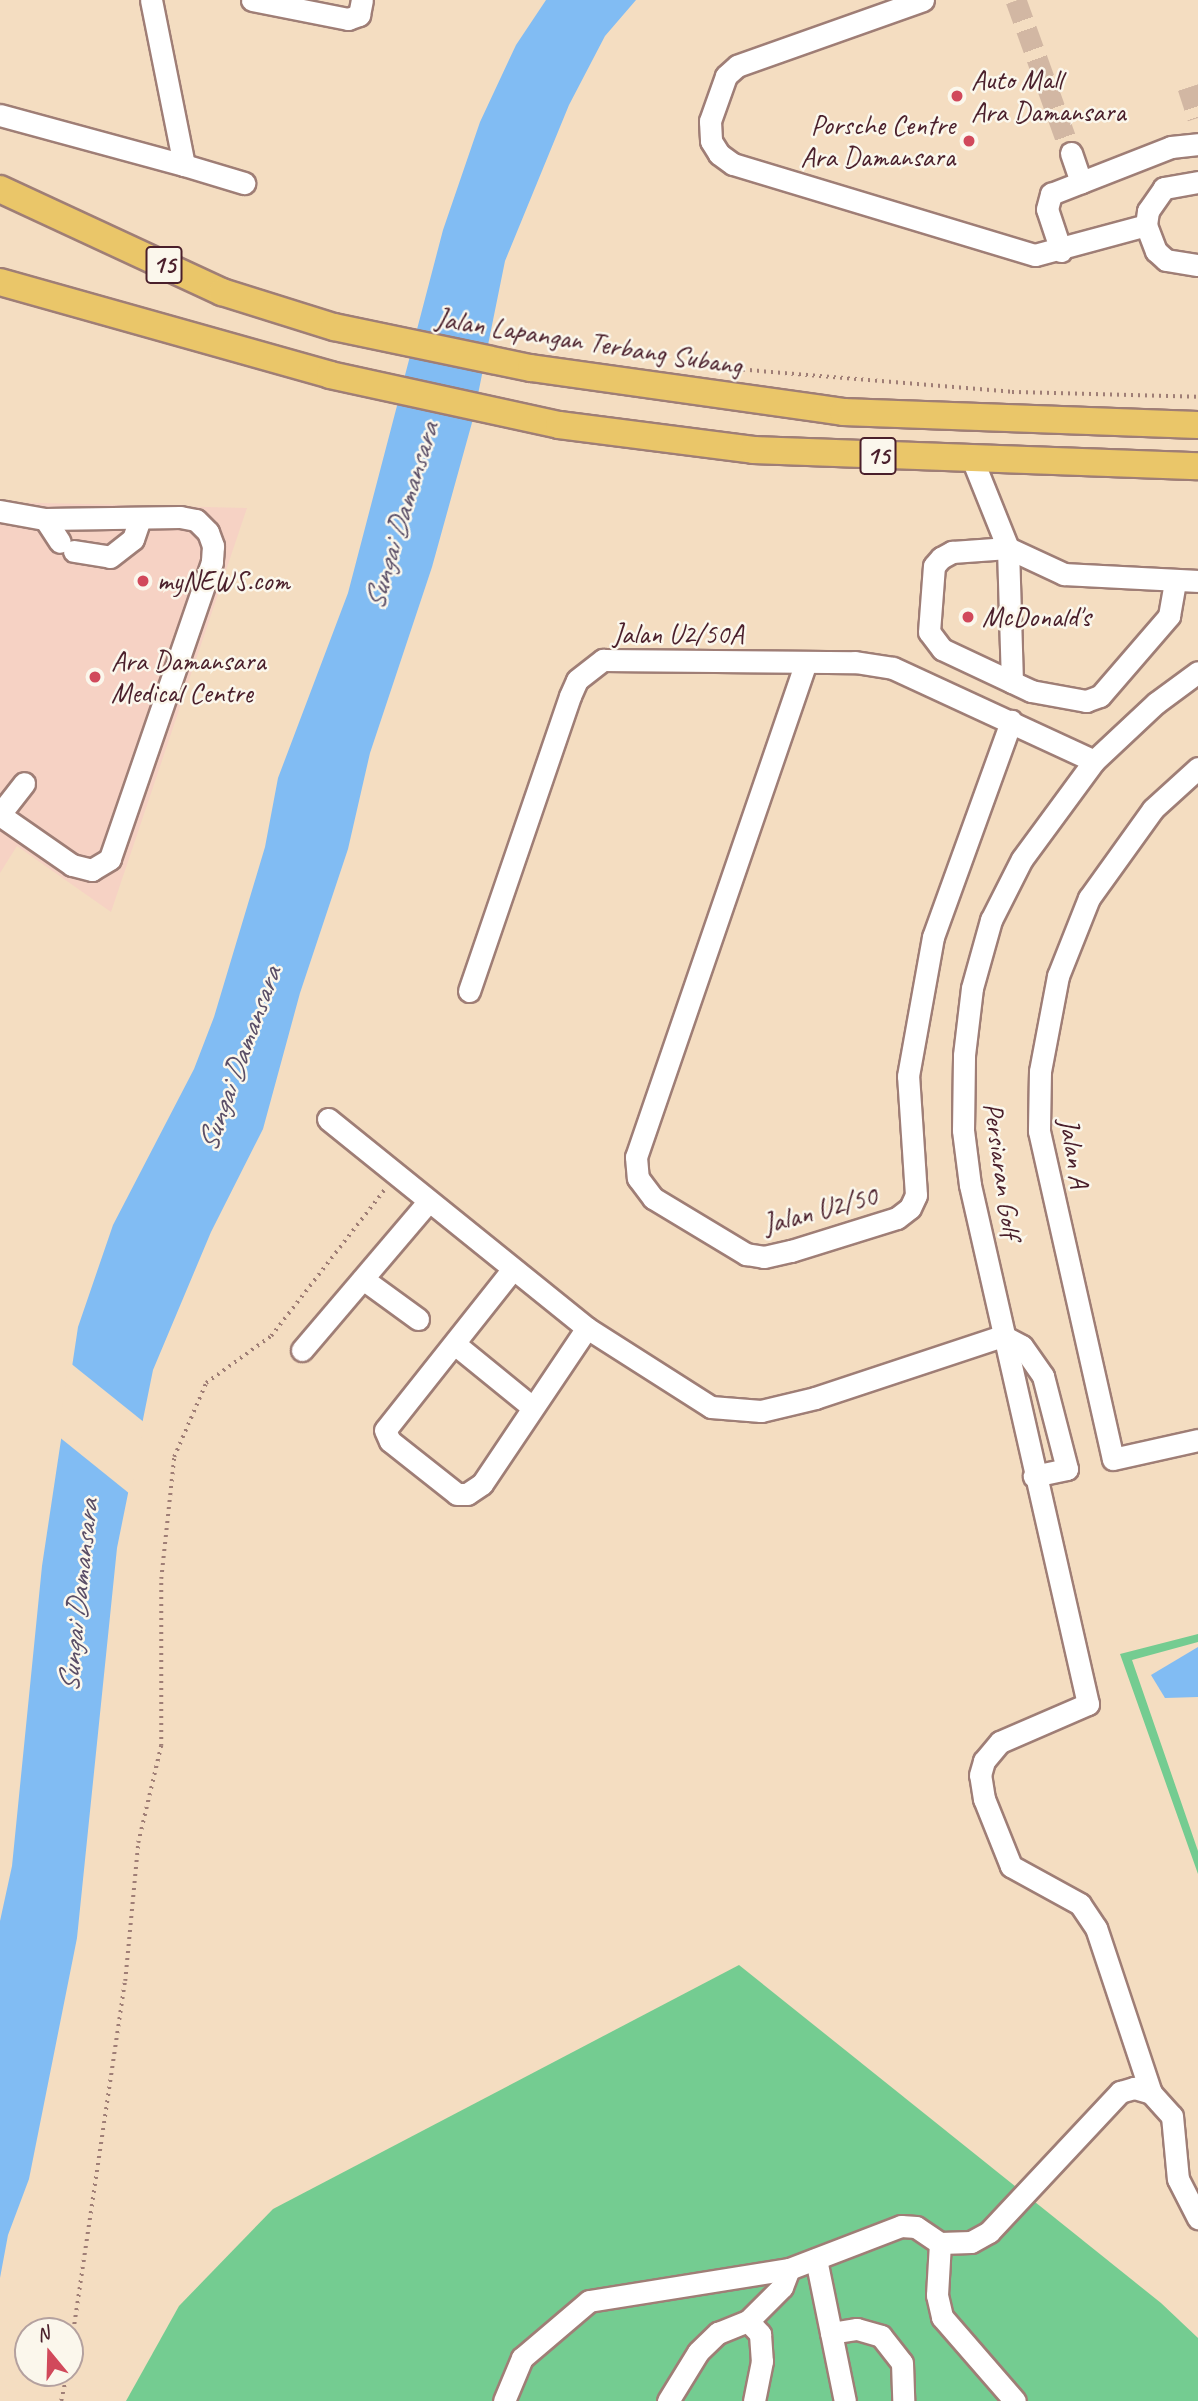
<!DOCTYPE html>
<style>
body{margin:0}
#map{position:relative;width:1198px;height:2401px;overflow:hidden;background:#f4ddc1;font-family:Caveat,sans-serif}
div>[style]{position:absolute}
.built>*{inset:0;background:#f6d2c4}
.green>*{inset:0;background:#74cc91}
.water>*{inset:0;background:#81bcf3}
.pier>*{inset:0;background:#f4ddc1}
.minor-tunnel>*{height:21px;margin-top:-10.5px;transform-origin:0;background:repeating-linear-gradient(90deg,#d2b7a3 0 21px,transparent 0 31px)}
.path>*{height:3.5px;margin-top:-1.75px;transform-origin:0;background:repeating-linear-gradient(90deg,#9f7e76 0 2px,transparent 0 7px)}
.roads{filter:drop-shadow(2px 0 #9f7e76) drop-shadow(-2px 0 #9f7e76) drop-shadow(0 2px #9f7e76) drop-shadow(0 -2px #9f7e76)}
.minor>*{height:21px;margin:-10.5px;padding:0 10.5px;transform-origin:10.5px;border-radius:10.5px;background:#fff}
.major>*{height:26px;margin:-13px;padding:0 13px;transform-origin:13px;border-radius:13px;background:#eac669}
.dots>*{width:19px;height:19px;translate:-50% -50%;box-sizing:border-box;border:4px solid #fbf7ec;border-radius:50%}
span{translate:-50% -50%;white-space:nowrap;text-align:center;line-height:1.15;-webkit-text-stroke:5px #fbf7ec;paint-order:stroke}
.shield-label span{padding:2px 5px;background:#fbf7ec;border:2px solid;border-radius:5px;-webkit-text-stroke-width:0}
.shield-label{font-size:26px;color:#4a1f2b;font-weight:700}
.poi-label{font-size:28px;color:#4a1f2b}
.left{translate:0 -50%;text-align:left}
.right{translate:-100% -50%;text-align:right}
.street-label{font-size:28px;color:#4a1f2b}
.water-label{font-size:30px;color:#5a4e67;font-style:italic}
.north{position:absolute;left:14px;top:2317px;width:70px;height:70px;box-sizing:border-box;background:#fbf7ec;border:2px solid #b4a19f;border-radius:50%;rotate:341deg;font-size:19px;font-weight:700;line-height:28px;text-align:center;color:#4a1f2b}
.north::after{content:'';display:block;margin:auto;width:24px;height:32px;background:#d1495b;clip-path:polygon(50% 0,100% 100%,50% 72%,0 100%)}
</style>
<div id="map">
<div class="built">
<div style="clip-path:polygon(0 502px,247px 508px,111px 912px,17px 846px,0 873px)"></div>
</div>
<div class="green">
<div style="clip-path:polygon(1198px 1634px,1198px 1642px,1132px 1660px,1198px 1851px,1198px 1874px,1120px 1654px)"></div>
<div style="clip-path:polygon(739px 1965px,1161px 2303px,1198px 2338px,1198px 2401px,126px 2401px,179px 2306px,273px 2209px)"></div>
</div>
<div class="water">
<div style="clip-path:polygon(546px 0,636px 0,605px 36px,569px 105px,505px 261px,473px 419px,432px 567px,370px 753px,348px 849px,300px 993px,263px 1129px,211px 1232px,153px 1370px,117px 1548px,77px 1938px,29px 2179px,8px 2235px,0 2278px,0 1921px,12px 1866px,42px 1566px,78px 1327px,113px 1225px,194px 1069px,214px 1017px,265px 847px,278px 778px,348px 593px,443px 230px,480px 122px,516px 45px)"></div>
<div style="clip-path:polygon(1198px 1647px,1198px 1697px,1165px 1698px,1151px 1675px)"></div>
</div>
<div class="pier">
<div style="clip-path:polygon(69px 1362px,145px 1423px,130px 1494px,58px 1436px)"></div>
</div>
<div class="minor-tunnel">
<div style="left:1016px;top:0;width:163px;rotate:70.2deg"></div>
<div style="left:1188px;top:87px;width:32px;rotate:72deg"></div>
</div>
<div class="path">
<div style="left:687px;top:365px;width:326px;rotate:4.7deg"></div>
<div style="left:1012px;top:392px;width:186px;rotate:1.5deg"></div>
<div style="left:70px;top:2352px;width:375px;rotate:-81.6deg"></div>
<div style="left:125px;top:1981px;width:139px;rotate:-84.6deg"></div>
<div style="left:138px;top:1843px;width:100px;rotate:-76.7deg"></div>
<div style="left:161px;top:1746px;width:167px;rotate:-90deg"></div>
<div style="left:161px;top:1579px;width:123px;rotate:-83.9deg"></div>
<div style="left:174px;top:1457px;width:81px;rotate:-66.6deg"></div>
<div style="left:206px;top:1383px;width:80px;rotate:-35.9deg"></div>
<div style="left:271px;top:1336px;width:186px;rotate:-52.2deg"></div>
<div style="left:61px;top:2401px;width:29px;rotate:-78deg"></div>
</div>
<div class="roads">
<div class="minor">
<div style="left:252px;top:0;width:98px;rotate:11.2deg"></div>
<div style="left:348px;top:19px;width:12px;rotate:-20deg"></div>
<div style="left:359px;top:15px;width:15px;rotate:-79deg"></div>
<div style="left:923px;top:0;width:197px;rotate:160.5deg"></div>
<div style="left:737px;top:66px;width:15px;rotate:138deg"></div>
<div style="left:726px;top:76px;width:48px;rotate:109.6deg"></div>
<div style="left:710px;top:121px;width:20px;rotate:87deg"></div>
<div style="left:711px;top:141px;width:15px;rotate:58deg"></div>
<div style="left:719px;top:154px;width:17px;rotate:36deg"></div>
<div style="left:733px;top:164px;width:315px;rotate:16.8deg"></div>
<div style="left:1035px;top:255px;width:115px;rotate:-15.1deg"></div>
<div style="left:0;top:115px;width:191px;rotate:15.2deg"></div>
<div style="left:184px;top:165px;width:168px;rotate:-101.3deg"></div>
<div style="left:1071px;top:153px;width:31px;rotate:71deg"></div>
<div style="left:184px;top:165px;width:63px;rotate:16.7deg"></div>
<div style="left:1198px;top:182px;width:35px;rotate:170deg"></div>
<div style="left:1164px;top:188px;width:28px;rotate:125deg"></div>
<div style="left:1148px;top:211px;width:14px;rotate:98deg"></div>
<div style="left:1146px;top:225px;width:28px;rotate:69deg"></div>
<div style="left:1156px;top:251px;width:13px;rotate:42deg"></div>
<div style="left:1166px;top:260px;width:32px;rotate:9deg"></div>
<div style="left:1061px;top:251px;width:44px;rotate:-108.4deg"></div>
<div style="left:1047px;top:209px;width:16px;rotate:-75deg"></div>
<div style="left:1051px;top:194px;width:129px;rotate:-21.4deg"></div>
<div style="left:1171px;top:147px;width:27px;rotate:-6deg"></div>
<div style="left:973px;top:461px;width:94px;rotate:68.1deg"></div>
<div style="left:1008px;top:548px;width:62px;rotate:24.9deg"></div>
<div style="left:1064px;top:574px;width:134px;rotate:3deg"></div>
<div style="left:0;top:511px;width:46px;rotate:10.1deg"></div>
<div style="left:45px;top:519px;width:135px;rotate:-0.8deg"></div>
<div style="left:180px;top:517px;width:16px;rotate:11deg"></div>
<div style="left:196px;top:520px;width:17px;rotate:45deg"></div>
<div style="left:208px;top:532px;width:15px;rotate:70deg"></div>
<div style="left:213px;top:546px;width:16px;rotate:94deg"></div>
<div style="left:212px;top:562px;width:314px;rotate:109deg"></div>
<div style="left:110px;top:859px;width:21px;rotate:149deg"></div>
<div style="left:92px;top:870px;width:21px;rotate:-166deg"></div>
<div style="left:72px;top:865px;width:88px;rotate:-145.2deg"></div>
<div style="left:45px;top:519px;width:27px;rotate:57deg"></div>
<div style="left:74px;top:551px;width:36px;rotate:9deg"></div>
<div style="left:110px;top:557px;width:29px;rotate:-38deg"></div>
<div style="left:133px;top:539px;width:21px;rotate:-71deg"></div>
<div style="left:806px;top:662px;width:523px;rotate:108.95deg"></div>
<div style="left:636px;top:1157px;width:21px;rotate:85deg"></div>
<div style="left:638px;top:1178px;width:25px;rotate:53deg"></div>
<div style="left:653px;top:1198px;width:109px;rotate:31.1deg"></div>
<div style="left:746px;top:1254px;width:18px;rotate:9deg"></div>
<div style="left:764px;top:1257px;width:28px;rotate:-13deg"></div>
<div style="left:791px;top:1251px;width:111px;rotate:-17.3deg"></div>
<div style="left:897px;top:1218px;width:16px;rotate:-38deg"></div>
<div style="left:910px;top:1208px;width:14px;rotate:-65deg"></div>
<div style="left:916px;top:1195px;width:119px;rotate:-93.8deg"></div>
<div style="left:908px;top:1076px;width:141px;rotate:-79.8deg"></div>
<div style="left:933px;top:937px;width:230px;rotate:-70.1deg"></div>
<div style="left:1012px;top:682px;width:77px;rotate:-154.8deg"></div>
<div style="left:942px;top:649px;width:21px;rotate:-127deg"></div>
<div style="left:929px;top:632px;width:66px;rotate:-85.7deg"></div>
<div style="left:934px;top:566px;width:11px;rotate:-49deg"></div>
<div style="left:941px;top:558px;width:13px;rotate:-29deg"></div>
<div style="left:952px;top:552px;width:56px;rotate:-4.1deg"></div>
<div style="left:1008px;top:548px;width:134px;rotate:88.3deg"></div>
<div style="left:1012px;top:682px;width:21px;rotate:25deg"></div>
<div style="left:1031px;top:691px;width:56px;rotate:10.3deg"></div>
<div style="left:1086px;top:701px;width:15px;rotate:-20deg"></div>
<div style="left:1100px;top:696px;width:106px;rotate:-49.2deg"></div>
<div style="left:1169px;top:616px;width:36px;rotate:-80deg"></div>
<div style="left:1198px;top:768px;width:61px;rotate:137.7deg"></div>
<div style="left:1153px;top:809px;width:110px;rotate:125.7deg"></div>
<div style="left:1089px;top:898px;width:84px;rotate:111.7deg"></div>
<div style="left:1058px;top:976px;width:97px;rotate:100.7deg"></div>
<div style="left:1040px;top:1071px;width:60px;rotate:91deg"></div>
<div style="left:1039px;top:1131px;width:336px;rotate:77.3deg"></div>
<div style="left:1113px;top:1459px;width:87px;rotate:-12.6deg"></div>
<div style="left:0;top:814px;width:39px;rotate:-52deg"></div>
<div style="left:469px;top:991px;width:312px;rotate:-71.1deg"></div>
<div style="left:570px;top:696px;width:17px;rotate:-66deg"></div>
<div style="left:577px;top:680px;width:33px;rotate:-38deg"></div>
<div style="left:603px;top:660px;width:252px;rotate:0.5deg"></div>
<div style="left:855px;top:662px;width:38px;rotate:9deg"></div>
<div style="left:893px;top:668px;width:221px;rotate:24.8deg"></div>
<div style="left:328px;top:1119px;width:333px;rotate:38.9deg"></div>
<div style="left:587px;top:1328px;width:147px;rotate:32.5deg"></div>
<div style="left:711px;top:1407px;width:50px;rotate:4.6deg"></div>
<div style="left:761px;top:1411px;width:56px;rotate:-13.5deg"></div>
<div style="left:815px;top:1398px;width:198px;rotate:-18.3deg"></div>
<div style="left:1003px;top:1336px;width:21px;rotate:28deg"></div>
<div style="left:1022px;top:1346px;width:37px;rotate:55deg"></div>
<div style="left:1043px;top:1376px;width:96px;rotate:75.5deg"></div>
<div style="left:1067px;top:1469px;width:34px;rotate:168deg"></div>
<div style="left:512px;top:1270px;width:204px;rotate:128.4deg"></div>
<div style="left:385px;top:1430px;width:12px;rotate:66deg"></div>
<div style="left:390px;top:1441px;width:85px;rotate:38.3deg"></div>
<div style="left:457px;top:1494px;width:10px"></div>
<div style="left:467px;top:1494px;width:18px;rotate:-34deg"></div>
<div style="left:482px;top:1484px;width:188px;rotate:-56.1deg"></div>
<div style="left:363px;top:1279px;width:68px;rotate:36deg"></div>
<div style="left:456px;top:1345px;width:98px;rotate:39.2deg"></div>
<div style="left:302px;top:1350px;width:194px;rotate:-49.6deg"></div>
<div style="left:1151px;top:2093px;width:174px;rotate:-108.4deg"></div>
<div style="left:1096px;top:1928px;width:29px;rotate:-124deg"></div>
<div style="left:1080px;top:1904px;width:79px;rotate:-151.2deg"></div>
<div style="left:1011px;top:1866px;width:72px;rotate:-111.9deg"></div>
<div style="left:984px;top:1799px;width:24px;rotate:-99deg"></div>
<div style="left:980px;top:1775px;width:15px;rotate:-74deg"></div>
<div style="left:984px;top:1761px;width:25px;rotate:-50deg"></div>
<div style="left:1000px;top:1742px;width:96px;rotate:-23.4deg"></div>
<div style="left:1088px;top:1704px;width:532px;rotate:-102.81deg"></div>
<div style="left:970px;top:1185px;width:55px;rotate:-97.3deg"></div>
<div style="left:963px;top:1130px;width:75px;rotate:-89.2deg"></div>
<div style="left:964px;top:1055px;width:67px;rotate:-83.2deg"></div>
<div style="left:972px;top:988px;width:71px;rotate:-74.4deg"></div>
<div style="left:991px;top:920px;width:68px;rotate:-63.1deg"></div>
<div style="left:1022px;top:859px;width:122px;rotate:-53.7deg"></div>
<div style="left:1094px;top:761px;width:85px;rotate:-43.1deg"></div>
<div style="left:1156px;top:703px;width:52px;rotate:-36.4deg"></div>
<div style="left:940px;top:2243px;width:52px;rotate:93.3deg"></div>
<div style="left:937px;top:2295px;width:23px;rotate:77deg"></div>
<div style="left:942px;top:2317px;width:111px;rotate:49deg"></div>
<div style="left:816px;top:2259px;width:145px;rotate:78.5deg"></div>
<div style="left:748px;top:2321px;width:48px;rotate:-45deg"></div>
<div style="left:782px;top:2287px;width:19px;rotate:-69deg"></div>
<div style="left:831px;top:2333px;width:26px;rotate:-9deg"></div>
<div style="left:857px;top:2329px;width:25px;rotate:16deg"></div>
<div style="left:881px;top:2336px;width:34px;rotate:52deg"></div>
<div style="left:902px;top:2363px;width:38px;rotate:88deg"></div>
<div style="left:504px;top:2401px;width:47px;rotate:-67.3deg"></div>
<div style="left:522px;top:2358px;width:88px;rotate:-40.4deg"></div>
<div style="left:589px;top:2301px;width:203px;rotate:-9.1deg"></div>
<div style="left:789px;top:2269px;width:120px;rotate:-21deg"></div>
<div style="left:901px;top:2226px;width:15px;rotate:4deg"></div>
<div style="left:916px;top:2227px;width:29px;rotate:34deg"></div>
<div style="left:940px;top:2243px;width:31px;rotate:-2deg"></div>
<div style="left:971px;top:2242px;width:21px;rotate:-29deg"></div>
<div style="left:989px;top:2232px;width:192px;rotate:-46.9deg"></div>
<div style="left:1120px;top:2092px;width:15px;rotate:-16deg"></div>
<div style="left:1134px;top:2088px;width:18px;rotate:16deg"></div>
<div style="left:1151px;top:2093px;width:31px;rotate:48deg"></div>
<div style="left:1172px;top:2116px;width:63px;rotate:84.6deg"></div>
<div style="left:1178px;top:2179px;width:44px;rotate:62.9deg"></div>
<div style="left:668px;top:2401px;width:57px;rotate:-58.5deg"></div>
<div style="left:698px;top:2352px;width:28px;rotate:-44deg"></div>
<div style="left:718px;top:2333px;width:32px;rotate:-22deg"></div>
<div style="left:748px;top:2321px;width:18px;rotate:47deg"></div>
<div style="left:760px;top:2334px;width:27px;rotate:86deg"></div>
<div style="left:762px;top:2361px;width:41px;rotate:101.3deg"></div>
</div>
<div class="major">
<div style="left:0;top:189px;width:245px;rotate:24.9deg"></div>
<div style="left:222px;top:292px;width:117px;rotate:17.4deg"></div>
<div style="left:334px;top:327px;width:201px;rotate:11.8deg"></div>
<div style="left:531px;top:368px;width:315px;rotate:8deg"></div>
<div style="left:843px;top:412px;width:355px;rotate:2.1deg"></div>
<div style="left:0;top:282px;width:343px;rotate:15.7deg"></div>
<div style="left:330px;top:375px;width:234px;rotate:12.3deg"></div>
<div style="left:559px;top:425px;width:196px;rotate:7.3deg"></div>
<div style="left:753px;top:450px;width:445px;rotate:2.1deg"></div>
</div>
</div>
<div class="dots">
<div style="left:957px;top:96px;background:#d1495b"></div>
<div style="left:969px;top:141px;background:#d1495b"></div>
<div style="left:143px;top:581px;background:#d1495b"></div>
<div style="left:968px;top:617px;background:#d1495b"></div>
<div style="left:95px;top:677px;background:#d1495b"></div>
</div>
<div class="shield-label">
<span style="left:164px;top:265px">15</span>
<span style="left:878px;top:456px">15</span>
</div>
<div class="poi-label">
<span class="left" style="left:971px;top:96px">Auto Mall<br>Ara Damansara</span>
<span class="right" style="left:955px;top:141px">Porsche Centre<br>Ara Damansara</span>
<span class="left" style="left:157px;top:581px">myNEWS.com</span>
<span class="left" style="left:982px;top:617px">McDonald's</span>
<span class="left" style="left:111px;top:677px">Ara Damansara<br>Medical Centre</span>
</div>
<div class="street-label">
<span style="left:589px;top:342px;rotate:9deg">Jalan Lapangan Terbang Subang</span>
<span style="left:678px;top:634px">Jalan U2/50A</span>
<span style="left:1074px;top:1153px;rotate:81deg">Jalan A</span>
<span style="left:1002px;top:1170px;rotate:82deg">Persiaran Golf</span>
<span style="left:820px;top:1210px;rotate:-15deg">Jalan U2/50</span>
</div>
<div class="water-label">
<span style="left:401px;top:516px;rotate:-73deg">Sungai Damansara</span>
<span style="left:239px;top:1059px;rotate:-70deg">Sungai Damansara</span>
<span style="left:78px;top:1596px;rotate:-84deg">Sungai Damansara</span>
</div>
<div class="north">N</div>
</div>
